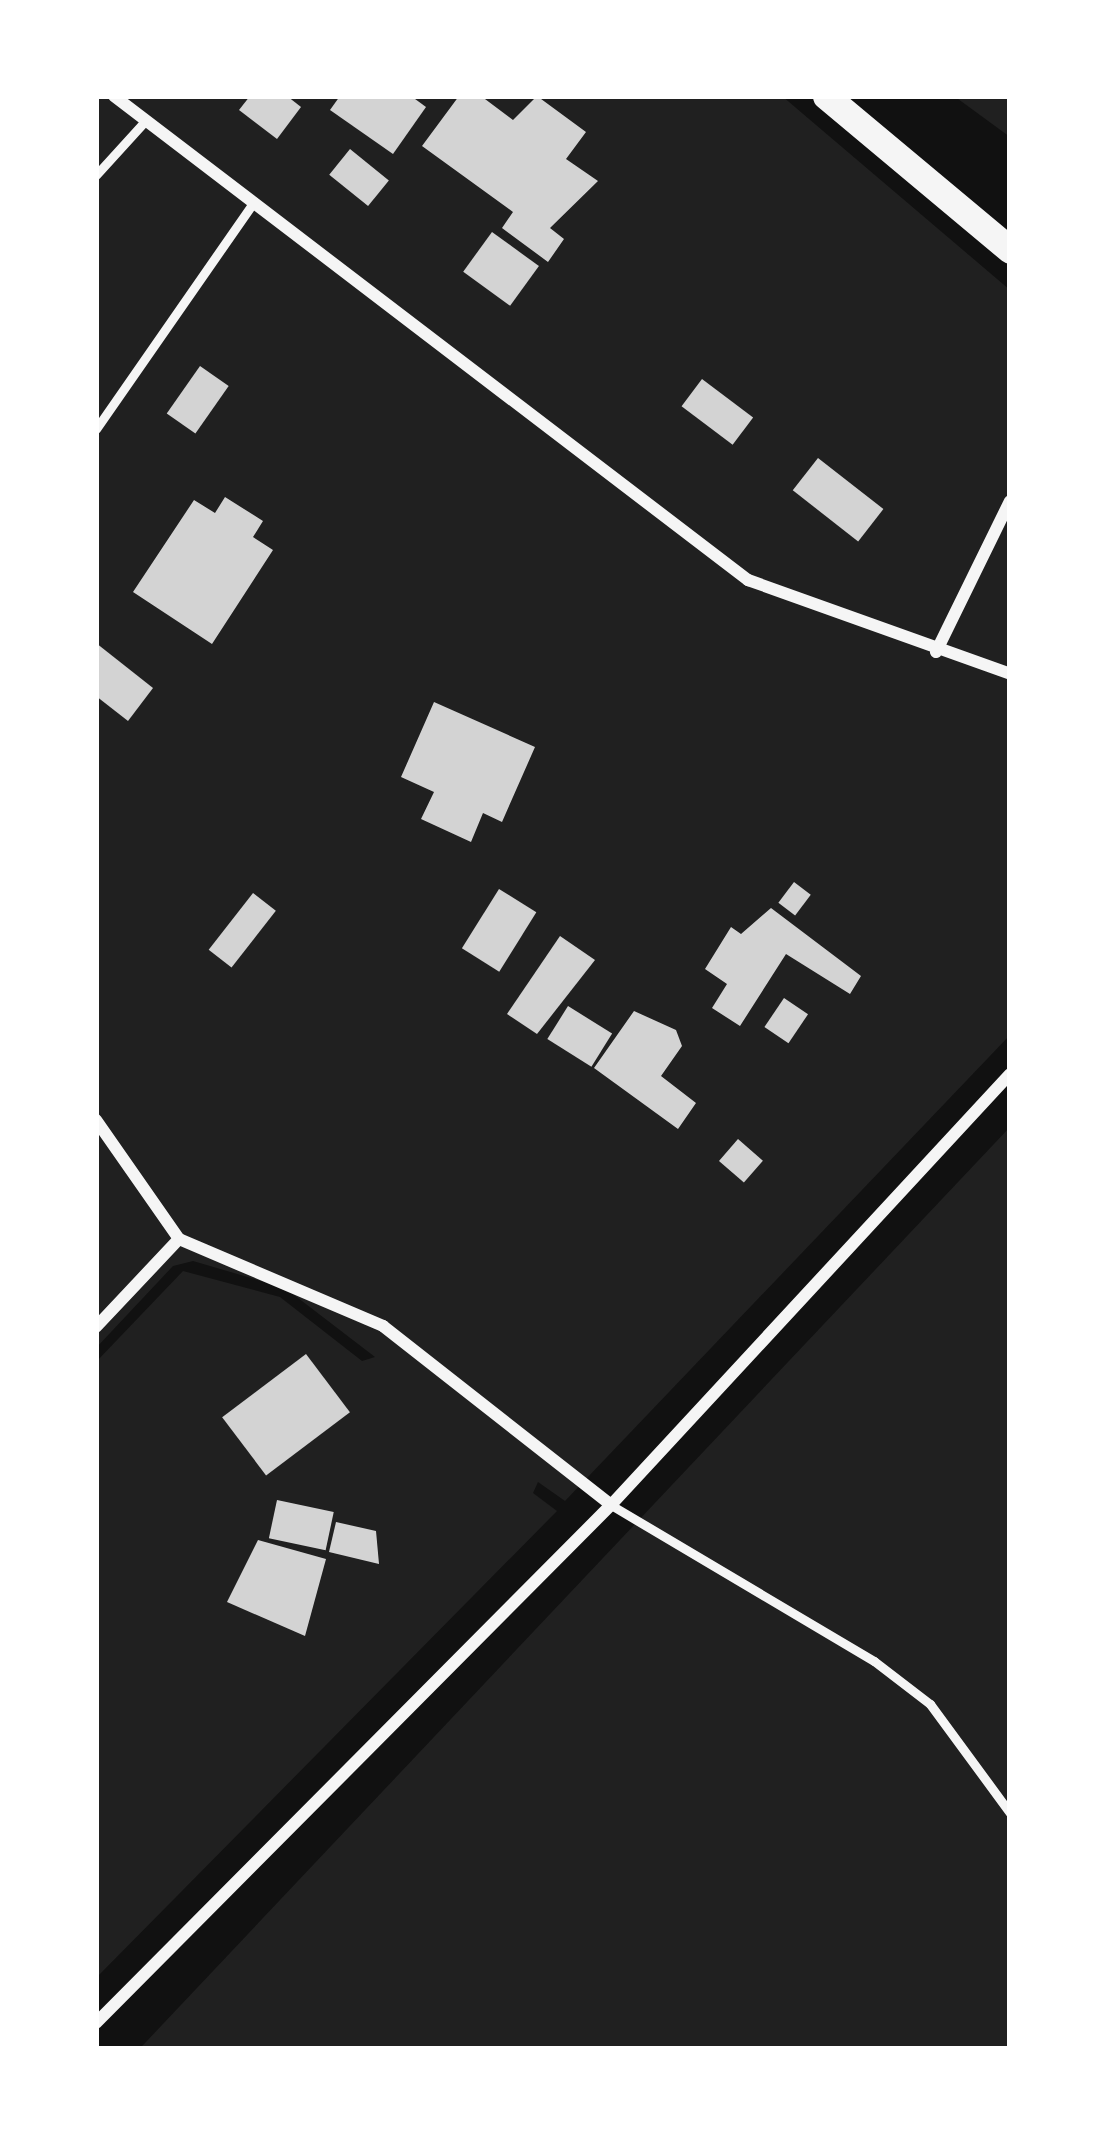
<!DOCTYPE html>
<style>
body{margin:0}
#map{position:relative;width:1106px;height:2145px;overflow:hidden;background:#111;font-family:"DejaVu Sans",sans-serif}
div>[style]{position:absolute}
.green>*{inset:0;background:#202020}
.building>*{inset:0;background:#d3d3d3;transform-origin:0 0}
.service>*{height:9px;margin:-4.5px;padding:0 4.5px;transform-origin:4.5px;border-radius:4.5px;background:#f5f5f5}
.minor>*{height:12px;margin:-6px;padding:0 6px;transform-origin:6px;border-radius:6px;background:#f5f5f5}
.trunk>*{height:27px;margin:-13.5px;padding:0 13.5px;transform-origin:13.5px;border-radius:13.5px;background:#f5f5f5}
span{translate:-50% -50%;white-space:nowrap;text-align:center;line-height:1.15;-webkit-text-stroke:9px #fff;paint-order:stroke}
.frame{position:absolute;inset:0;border:99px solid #fff;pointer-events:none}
</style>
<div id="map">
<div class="green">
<div style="clip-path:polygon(96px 96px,782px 96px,1010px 290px,1010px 1035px,565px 1501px,538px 1482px,533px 1493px,557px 1511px,96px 1978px,96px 1362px,183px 1271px,280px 1297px,362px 1361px,375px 1357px,285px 1288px,193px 1261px,173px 1266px,96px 1348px)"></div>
<div style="clip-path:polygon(954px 96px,1010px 96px,1010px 137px)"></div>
<div style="clip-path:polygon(1010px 1127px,1010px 2049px,139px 2049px,145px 2043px)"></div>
</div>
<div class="building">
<div style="clip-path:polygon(250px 96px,287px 96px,301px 107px,277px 139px,239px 110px)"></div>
<div style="clip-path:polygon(340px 96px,411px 96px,426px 107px,393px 154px,330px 110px)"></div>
<div style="clip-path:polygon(459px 96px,481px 96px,513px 120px,537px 96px,586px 132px,566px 159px,598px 181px,550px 228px,564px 239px,548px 262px,502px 228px,513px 212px,422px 146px)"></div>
<div style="left:350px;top:149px;width:50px;height:33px;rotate:39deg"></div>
<div style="left:492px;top:232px;width:58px;height:49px;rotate:36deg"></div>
<div style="left:200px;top:366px;width:35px;height:58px;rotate:35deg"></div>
<div style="left:702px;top:379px;width:64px;height:34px;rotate:37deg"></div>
<div style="left:818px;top:458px;width:83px;height:41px;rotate:38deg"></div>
<div style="clip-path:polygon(225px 497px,263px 521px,253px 537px,273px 550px,212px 644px,133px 592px,194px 500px,215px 513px)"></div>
<div style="clip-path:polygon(96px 643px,153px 688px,128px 721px,96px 696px)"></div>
<div style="clip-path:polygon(434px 702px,535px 747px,502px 822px,483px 813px,471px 842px,421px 819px,434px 792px,401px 777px)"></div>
<div style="left:794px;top:882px;width:21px;height:26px;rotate:37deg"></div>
<div style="left:499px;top:889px;width:44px;height:70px;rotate:32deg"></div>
<div style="left:253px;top:893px;width:29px;height:72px;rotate:38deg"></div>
<div style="clip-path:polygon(771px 908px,861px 976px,850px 994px,786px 954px,740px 1026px,712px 1008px,727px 984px,705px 969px,731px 927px,741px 934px)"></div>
<div style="clip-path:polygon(560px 936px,595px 960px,537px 1034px,507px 1014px)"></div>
<div style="left:784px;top:998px;width:29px;height:35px;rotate:34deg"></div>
<div style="left:568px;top:1006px;width:52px;height:39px;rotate:32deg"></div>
<div style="clip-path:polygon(634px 1011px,676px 1030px,682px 1046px,661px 1076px,696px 1103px,678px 1129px,594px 1068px)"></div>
<div style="left:738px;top:1139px;width:33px;height:29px;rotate:41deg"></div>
<div style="left:306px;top:1354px;width:73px;height:105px;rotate:53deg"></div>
<div style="left:277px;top:1500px;width:58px;height:39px;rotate:12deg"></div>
<div style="clip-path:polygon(336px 1522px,376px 1531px,379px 1564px,329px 1552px)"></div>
<div style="clip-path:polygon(258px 1540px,326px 1559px,305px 1636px,227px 1602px)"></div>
</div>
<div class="service">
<div style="left:96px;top:175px;width:74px;rotate:-47.7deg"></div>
<div style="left:96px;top:429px;width:277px;rotate:-55.2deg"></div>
<div style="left:611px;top:1505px;width:306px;rotate:30.7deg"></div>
<div style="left:874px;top:1661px;width:71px;rotate:37.5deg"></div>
<div style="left:930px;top:1704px;width:135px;rotate:53.7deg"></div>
</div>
<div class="minor">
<div style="left:114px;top:96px;width:798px;rotate:37.36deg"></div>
<div style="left:748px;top:580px;width:278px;rotate:19.7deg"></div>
<div style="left:936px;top:652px;width:168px;rotate:-63.9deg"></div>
<div style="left:96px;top:1120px;width:145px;rotate:55.1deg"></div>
<div style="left:179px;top:1239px;width:222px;rotate:23.1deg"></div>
<div style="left:383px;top:1326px;width:290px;rotate:38.1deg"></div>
<div style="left:96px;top:1327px;width:121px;rotate:-46.7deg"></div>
<div style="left:96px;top:2023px;width:730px;rotate:-45.17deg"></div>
<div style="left:611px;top:1505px;width:587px;rotate:-47.21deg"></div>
</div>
<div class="trunk">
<div style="left:826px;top:96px;width:240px;rotate:39.9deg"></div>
</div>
<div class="frame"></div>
</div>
